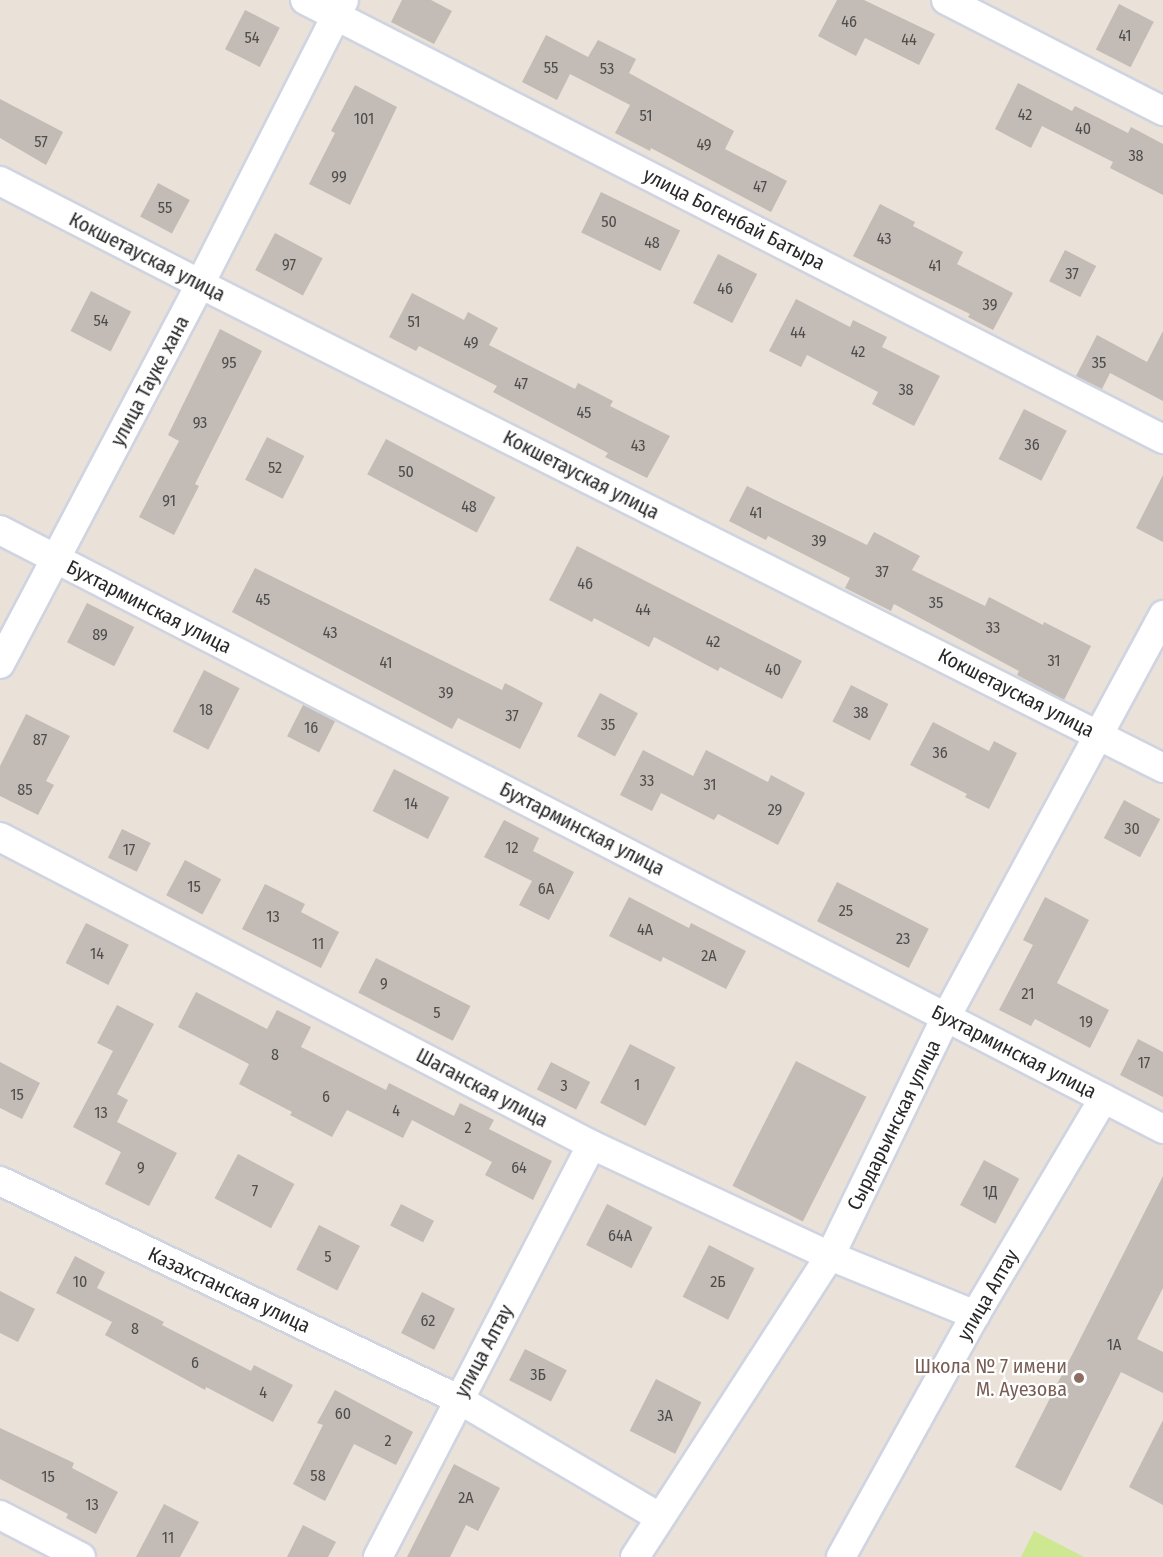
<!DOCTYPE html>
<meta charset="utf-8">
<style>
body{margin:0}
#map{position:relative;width:1163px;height:1557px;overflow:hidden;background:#eae1d9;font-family:"Fira Sans Condensed",sans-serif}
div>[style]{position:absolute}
.pitch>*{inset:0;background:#cde891}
.building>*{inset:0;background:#c2bbb6;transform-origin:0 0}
.roads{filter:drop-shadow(2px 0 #cfd4e1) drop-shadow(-2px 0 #cfd4e1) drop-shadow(0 2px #cfd4e1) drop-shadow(0 -2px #cfd4e1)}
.minor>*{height:28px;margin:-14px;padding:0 14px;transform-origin:14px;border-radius:14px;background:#fff}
.dots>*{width:16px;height:16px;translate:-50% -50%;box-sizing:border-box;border:3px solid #fff;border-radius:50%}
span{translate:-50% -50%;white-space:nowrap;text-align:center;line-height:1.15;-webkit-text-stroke:4.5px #fff;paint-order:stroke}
.number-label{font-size:16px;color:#4e4d4c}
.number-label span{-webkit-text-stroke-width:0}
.street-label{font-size:20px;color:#282828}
.education-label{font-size:20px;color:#785e54}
.right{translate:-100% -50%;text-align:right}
</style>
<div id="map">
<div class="pitch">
<div style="clip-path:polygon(1034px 1531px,1084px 1557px,1021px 1557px)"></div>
</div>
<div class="building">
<div style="clip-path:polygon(402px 0,431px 0,452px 11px,434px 44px,391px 22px)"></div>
<div style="clip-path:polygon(837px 0,864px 0,935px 34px,919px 65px,865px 38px,856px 56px,818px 36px)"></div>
<div style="left:1119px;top:4px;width:39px;height:51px;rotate:27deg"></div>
<div style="left:245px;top:10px;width:39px;height:44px;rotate:27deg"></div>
<div style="clip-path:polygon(546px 35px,588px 57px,598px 40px,636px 59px,629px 73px,734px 131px,725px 149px,787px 181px,771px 212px,651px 148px,650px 151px,615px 133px,630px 105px,570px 74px,557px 100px,522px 82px)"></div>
<div style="clip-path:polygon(1018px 83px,1072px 111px,1075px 106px,1128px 133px,1131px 127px,1163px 144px,1163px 195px,1110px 168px,1113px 162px,1042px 126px,1031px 148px,995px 129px)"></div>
<div style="clip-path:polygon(355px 85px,397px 107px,350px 205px,309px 184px,335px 133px,331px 131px)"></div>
<div style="clip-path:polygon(0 99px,63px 132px,46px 165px,0 138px)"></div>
<div style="left:158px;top:183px;width:36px;height:38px;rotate:28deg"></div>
<div style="left:601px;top:192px;width:88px;height:45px;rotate:26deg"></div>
<div style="clip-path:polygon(880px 204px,915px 222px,913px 226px,963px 252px,957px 264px,1013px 293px,993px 330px,968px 317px,970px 314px,853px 256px)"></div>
<div style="left:275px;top:233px;width:54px;height:42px;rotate:28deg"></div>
<div style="left:1065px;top:250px;width:35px;height:35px;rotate:27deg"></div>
<div style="left:718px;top:254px;width:44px;height:55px;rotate:27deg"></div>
<div style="left:91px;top:291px;width:45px;height:45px;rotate:27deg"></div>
<div style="clip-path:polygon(412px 293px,464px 320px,468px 312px,498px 328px,489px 345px,575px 389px,578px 383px,613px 401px,610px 406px,670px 436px,647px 478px,605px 457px,608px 453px,493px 392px,497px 386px,419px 346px,416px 351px,389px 337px)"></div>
<div style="clip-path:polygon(796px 299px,850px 327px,853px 320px,887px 337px,882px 347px,940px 376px,914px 426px,872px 404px,878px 392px,807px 355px,801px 367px,769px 351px)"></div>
<div style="clip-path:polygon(220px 329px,262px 351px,195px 484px,199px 486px,174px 535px,139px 517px,179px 441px,168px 435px)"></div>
<div style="clip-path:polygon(1163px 331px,1163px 401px,1110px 373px,1102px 389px,1076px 376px,1097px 335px,1147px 362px)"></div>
<div style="left:1024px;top:409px;width:48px;height:56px;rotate:27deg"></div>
<div style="left:267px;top:437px;width:42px;height:48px;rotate:27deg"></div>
<div style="left:386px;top:439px;width:124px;height:40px;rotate:28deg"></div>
<div style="clip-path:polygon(1163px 475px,1163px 542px,1136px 528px)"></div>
<div style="clip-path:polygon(747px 486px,867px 545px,874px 532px,920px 556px,912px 570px,985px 606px,989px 597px,1043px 625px,1044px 622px,1091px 646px,1064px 700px,1017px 675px,1019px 671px,894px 604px,891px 611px,845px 588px,850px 578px,768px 536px,766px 540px,729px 521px)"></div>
<div style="clip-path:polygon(577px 546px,802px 661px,782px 699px,720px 667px,718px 671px,654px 637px,649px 647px,594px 618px,592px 622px,549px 600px)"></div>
<div style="clip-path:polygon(255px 568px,502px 690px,505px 683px,543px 703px,520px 749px,458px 718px,452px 729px,232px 612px)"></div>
<div style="left:87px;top:603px;width:53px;height:44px;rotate:27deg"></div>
<div style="left:204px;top:670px;width:40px;height:69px;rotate:27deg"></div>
<div style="left:851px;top:685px;width:42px;height:41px;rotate:27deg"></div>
<div style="left:600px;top:693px;width:43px;height:49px;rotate:28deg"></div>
<div style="left:303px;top:705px;width:36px;height:35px;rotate:27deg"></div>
<div style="clip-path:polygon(26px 714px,70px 736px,46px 781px,54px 785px,38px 815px,0 796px,0 766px)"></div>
<div style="clip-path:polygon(933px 722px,989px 751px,994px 741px,1017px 753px,989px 809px,965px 797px,967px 794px,910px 765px)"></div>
<div style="clip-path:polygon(643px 750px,693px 776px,706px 750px,768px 782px,771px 775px,805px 793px,778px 845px,718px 814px,714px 820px,661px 793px,652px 811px,620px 795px)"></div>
<div style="left:394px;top:769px;width:62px;height:47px;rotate:27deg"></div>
<div style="left:1124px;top:800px;width:41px;height:43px;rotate:28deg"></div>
<div style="clip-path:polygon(504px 820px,539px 838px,533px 851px,574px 872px,549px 920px,519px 905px,532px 881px,484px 857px)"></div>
<div style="left:122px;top:829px;width:32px;height:32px;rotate:26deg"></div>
<div style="left:185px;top:860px;width:41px;height:40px;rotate:28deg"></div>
<div style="left:837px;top:882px;width:103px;height:44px;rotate:27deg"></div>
<div style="clip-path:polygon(265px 884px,305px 904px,301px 912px,339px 932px,321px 968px,242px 929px)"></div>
<div style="clip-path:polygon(629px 897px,689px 928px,691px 923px,746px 951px,726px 989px,663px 957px,661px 962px,609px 936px)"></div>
<div style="clip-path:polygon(1045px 897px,1089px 920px,1057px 983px,1109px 1010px,1090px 1048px,1035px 1019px,1031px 1026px,999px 1010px,1033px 945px,1023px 940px)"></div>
<div style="left:86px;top:923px;width:48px;height:45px;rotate:27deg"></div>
<div style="left:376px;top:958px;width:106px;height:39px;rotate:27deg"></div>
<div style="clip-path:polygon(196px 992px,267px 1029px,277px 1010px,311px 1027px,301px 1047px,386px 1090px,389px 1083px,454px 1116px,460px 1103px,494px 1120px,489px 1129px,552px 1161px,533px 1200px,485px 1175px,492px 1162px,412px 1120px,403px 1138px,347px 1110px,332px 1137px,290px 1115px,292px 1112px,239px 1084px,249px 1064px,178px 1027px)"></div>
<div style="clip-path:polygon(117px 1005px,154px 1024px,117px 1094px,128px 1100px,117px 1122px,177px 1153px,149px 1206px,105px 1184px,121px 1152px,73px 1127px,113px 1051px,97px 1043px)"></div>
<div style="clip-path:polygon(1138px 1039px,1163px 1052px,1163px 1097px,1120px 1075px)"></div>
<div style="left:630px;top:1044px;width:51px;height:66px;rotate:27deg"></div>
<div style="left:796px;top:1061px;width:79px;height:140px;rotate:27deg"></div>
<div style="clip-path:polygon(0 1062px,40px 1083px,22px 1119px,0 1108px)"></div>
<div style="left:551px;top:1062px;width:44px;height:31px;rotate:27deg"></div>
<div style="left:238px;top:1154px;width:64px;height:50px;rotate:28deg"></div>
<div style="left:984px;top:1160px;width:40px;height:51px;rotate:28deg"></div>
<div style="clip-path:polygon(1163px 1176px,1163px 1288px,1137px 1339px,1163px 1352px,1163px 1393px,1121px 1372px,1061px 1491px,1015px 1467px)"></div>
<div style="left:401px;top:1204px;width:37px;height:24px;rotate:27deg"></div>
<div style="left:607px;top:1204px;width:51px;height:46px;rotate:27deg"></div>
<div style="left:319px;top:1225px;width:46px;height:50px;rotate:27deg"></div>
<div style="left:709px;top:1245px;width:51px;height:58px;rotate:27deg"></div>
<div style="clip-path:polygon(75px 1256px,105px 1272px,97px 1288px,164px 1322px,162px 1325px,251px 1371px,254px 1365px,293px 1385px,273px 1422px,206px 1387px,205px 1390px,105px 1335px,112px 1322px,56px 1293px)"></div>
<div style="clip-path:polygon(0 1291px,35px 1309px,18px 1342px,0 1333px)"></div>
<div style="left:422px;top:1292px;width:37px;height:46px;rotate:27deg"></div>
<div style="left:525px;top:1349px;width:47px;height:35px;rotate:27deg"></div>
<div style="left:656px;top:1379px;width:51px;height:58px;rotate:27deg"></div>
<div style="clip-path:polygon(335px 1390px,413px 1432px,396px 1465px,354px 1444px,325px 1501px,293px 1484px,323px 1425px,317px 1423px)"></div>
<div style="clip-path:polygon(1163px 1420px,1163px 1505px,1129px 1487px)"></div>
<div style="clip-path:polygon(0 1428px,74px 1463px,72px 1468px,118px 1492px,96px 1534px,66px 1518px,68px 1514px,0 1479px)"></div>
<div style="clip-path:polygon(454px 1464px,500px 1488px,478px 1531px,466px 1525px,450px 1557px,407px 1557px)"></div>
<div style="clip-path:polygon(164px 1504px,199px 1522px,180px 1557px,136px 1557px)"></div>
<div style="clip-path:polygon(303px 1525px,336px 1542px,328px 1557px,287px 1557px)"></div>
</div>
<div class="roads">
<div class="minor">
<div style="left:305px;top:0;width:964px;rotate:27.1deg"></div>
<div style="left:946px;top:0;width:244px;rotate:27.1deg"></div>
<div style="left:0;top:181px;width:225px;rotate:27.2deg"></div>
<div style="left:200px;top:284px;width:1078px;rotate:26.68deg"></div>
<div style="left:0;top:530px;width:1308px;rotate:27.25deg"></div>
<div style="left:0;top:664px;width:429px;rotate:-62.2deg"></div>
<div style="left:200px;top:284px;width:318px;rotate:-63.1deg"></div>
<div style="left:0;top:837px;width:667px;rotate:27.49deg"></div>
<div style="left:592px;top:1145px;width:263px;rotate:25deg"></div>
<div style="left:830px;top:1256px;width:157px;rotate:22.1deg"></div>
<div style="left:0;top:1181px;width:507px;rotate:25.45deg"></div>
<div style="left:458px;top:1399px;width:233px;rotate:30.4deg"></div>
<div style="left:0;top:1515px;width:91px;rotate:27.4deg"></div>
<div style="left:378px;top:1557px;width:464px;rotate:-62.6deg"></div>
<div style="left:635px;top:1557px;width:359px;rotate:-57.1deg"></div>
<div style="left:830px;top:1256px;width:266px;rotate:-64.1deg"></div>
<div style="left:946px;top:1017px;width:457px;rotate:-61.6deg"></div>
<div style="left:841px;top:1557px;width:277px;rotate:-61deg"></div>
<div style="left:975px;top:1315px;width:252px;rotate:-59.3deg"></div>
</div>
</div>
<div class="dots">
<div style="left:1079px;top:1378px;background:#8d6e63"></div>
</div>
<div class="number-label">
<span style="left:849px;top:22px">46</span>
<span style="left:1125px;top:36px">41</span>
<span style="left:252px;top:38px">54</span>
<span style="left:909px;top:40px">44</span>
<span style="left:551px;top:68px">55</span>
<span style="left:607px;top:69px">53</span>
<span style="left:1025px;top:115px">42</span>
<span style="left:646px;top:116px">51</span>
<span style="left:364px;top:119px">101</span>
<span style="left:1083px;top:129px">40</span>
<span style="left:41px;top:142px">57</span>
<span style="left:704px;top:145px">49</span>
<span style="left:1136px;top:156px">38</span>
<span style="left:339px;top:177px">99</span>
<span style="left:760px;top:187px">47</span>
<span style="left:165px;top:208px">55</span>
<span style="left:609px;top:222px">50</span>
<span style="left:884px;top:239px">43</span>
<span style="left:652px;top:243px">48</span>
<span style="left:289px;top:265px">97</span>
<span style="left:935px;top:266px">41</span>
<span style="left:1072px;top:274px">37</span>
<span style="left:725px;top:289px">46</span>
<span style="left:990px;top:305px">39</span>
<span style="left:101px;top:321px">54</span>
<span style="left:414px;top:322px">51</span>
<span style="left:798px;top:333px">44</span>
<span style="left:471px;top:343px">49</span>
<span style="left:858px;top:352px">42</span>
<span style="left:229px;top:363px">95</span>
<span style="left:1099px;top:363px">35</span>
<span style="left:521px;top:384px">47</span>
<span style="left:906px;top:390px">38</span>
<span style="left:584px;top:413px">45</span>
<span style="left:200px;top:423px">93</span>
<span style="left:1032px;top:445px">36</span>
<span style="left:638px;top:446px">43</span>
<span style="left:275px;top:468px">52</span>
<span style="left:406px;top:472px">50</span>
<span style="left:169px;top:501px">91</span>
<span style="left:469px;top:507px">48</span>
<span style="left:756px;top:513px">41</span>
<span style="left:819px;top:541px">39</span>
<span style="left:882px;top:572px">37</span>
<span style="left:585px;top:584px">46</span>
<span style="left:263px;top:600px">45</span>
<span style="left:936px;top:603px">35</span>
<span style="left:643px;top:610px">44</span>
<span style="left:993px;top:628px">33</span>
<span style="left:330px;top:633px">43</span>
<span style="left:100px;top:635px">89</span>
<span style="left:713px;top:642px">42</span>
<span style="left:1054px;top:661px">31</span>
<span style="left:386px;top:663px">41</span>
<span style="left:773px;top:670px">40</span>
<span style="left:446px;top:693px">39</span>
<span style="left:206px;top:710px">18</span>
<span style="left:861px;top:713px">38</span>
<span style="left:512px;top:716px">37</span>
<span style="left:608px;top:725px">35</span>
<span style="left:311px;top:728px">16</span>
<span style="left:40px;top:740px">87</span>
<span style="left:940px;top:753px">36</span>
<span style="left:647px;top:781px">33</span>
<span style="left:710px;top:785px">31</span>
<span style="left:25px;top:790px">85</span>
<span style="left:411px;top:804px">14</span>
<span style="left:775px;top:810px">29</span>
<span style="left:1132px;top:829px">30</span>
<span style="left:512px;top:848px">12</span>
<span style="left:129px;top:850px">17</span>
<span style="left:194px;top:887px">15</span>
<span style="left:546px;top:889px">6А</span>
<span style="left:846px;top:911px">25</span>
<span style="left:273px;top:917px">13</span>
<span style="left:645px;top:930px">4А</span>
<span style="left:903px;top:939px">23</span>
<span style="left:318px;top:944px">11</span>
<span style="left:97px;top:954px">14</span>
<span style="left:709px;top:956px">2А</span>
<span style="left:384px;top:984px">9</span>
<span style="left:1028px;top:994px">21</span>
<span style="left:437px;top:1013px">5</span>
<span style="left:1086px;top:1022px">19</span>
<span style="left:275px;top:1055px">8</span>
<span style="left:1144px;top:1063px">17</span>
<span style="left:637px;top:1085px">1</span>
<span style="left:564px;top:1086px">3</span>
<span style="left:17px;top:1095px">15</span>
<span style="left:326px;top:1097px">6</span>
<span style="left:396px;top:1111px">4</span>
<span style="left:101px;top:1113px">13</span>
<span style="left:468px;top:1128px">2</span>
<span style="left:141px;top:1168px">9</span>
<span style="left:519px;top:1168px">64</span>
<span style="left:255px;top:1191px">7</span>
<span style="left:990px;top:1192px">1Д</span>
<span style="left:620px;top:1236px">64А</span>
<span style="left:328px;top:1257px">5</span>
<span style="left:80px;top:1282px">10</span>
<span style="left:718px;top:1282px">2Б</span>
<span style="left:428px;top:1321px">62</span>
<span style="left:135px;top:1329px">8</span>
<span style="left:1114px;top:1345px">1А</span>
<span style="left:195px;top:1363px">6</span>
<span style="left:538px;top:1375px">3Б</span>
<span style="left:263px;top:1393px">4</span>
<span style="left:343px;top:1414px">60</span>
<span style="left:665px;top:1416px">3А</span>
<span style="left:388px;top:1441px">2</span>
<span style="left:318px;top:1476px">58</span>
<span style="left:48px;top:1477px">15</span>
<span style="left:466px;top:1498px">2А</span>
<span style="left:92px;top:1505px">13</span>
<span style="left:168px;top:1538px">11</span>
</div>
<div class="street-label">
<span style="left:734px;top:219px;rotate:27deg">улица Богенбай Батыра</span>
<span style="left:147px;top:257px;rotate:27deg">Кокшетауская улица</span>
<span style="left:150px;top:381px;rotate:-62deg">улица Тауке хана</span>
<span style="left:581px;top:475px;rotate:27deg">Кокшетауская улица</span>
<span style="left:149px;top:607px;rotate:27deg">Бухтарминская улица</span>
<span style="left:1016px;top:693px;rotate:27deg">Кокшетауская улица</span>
<span style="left:582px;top:829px;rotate:27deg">Бухтарминская улица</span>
<span style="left:1014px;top:1052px;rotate:27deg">Бухтарминская улица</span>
<span style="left:482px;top:1088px;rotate:28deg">Шаганская улица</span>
<span style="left:894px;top:1125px;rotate:-64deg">Сырдарьинская улица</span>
<span style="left:229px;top:1290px;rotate:25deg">Казахстанская улица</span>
<span style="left:988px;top:1295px;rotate:-60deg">улица Алтау</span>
<span style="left:484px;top:1351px;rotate:-62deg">улица Алтау</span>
</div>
<div class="education-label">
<span class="right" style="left:1067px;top:1378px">Школа № 7 имени<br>М. Ауезова</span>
</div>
</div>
